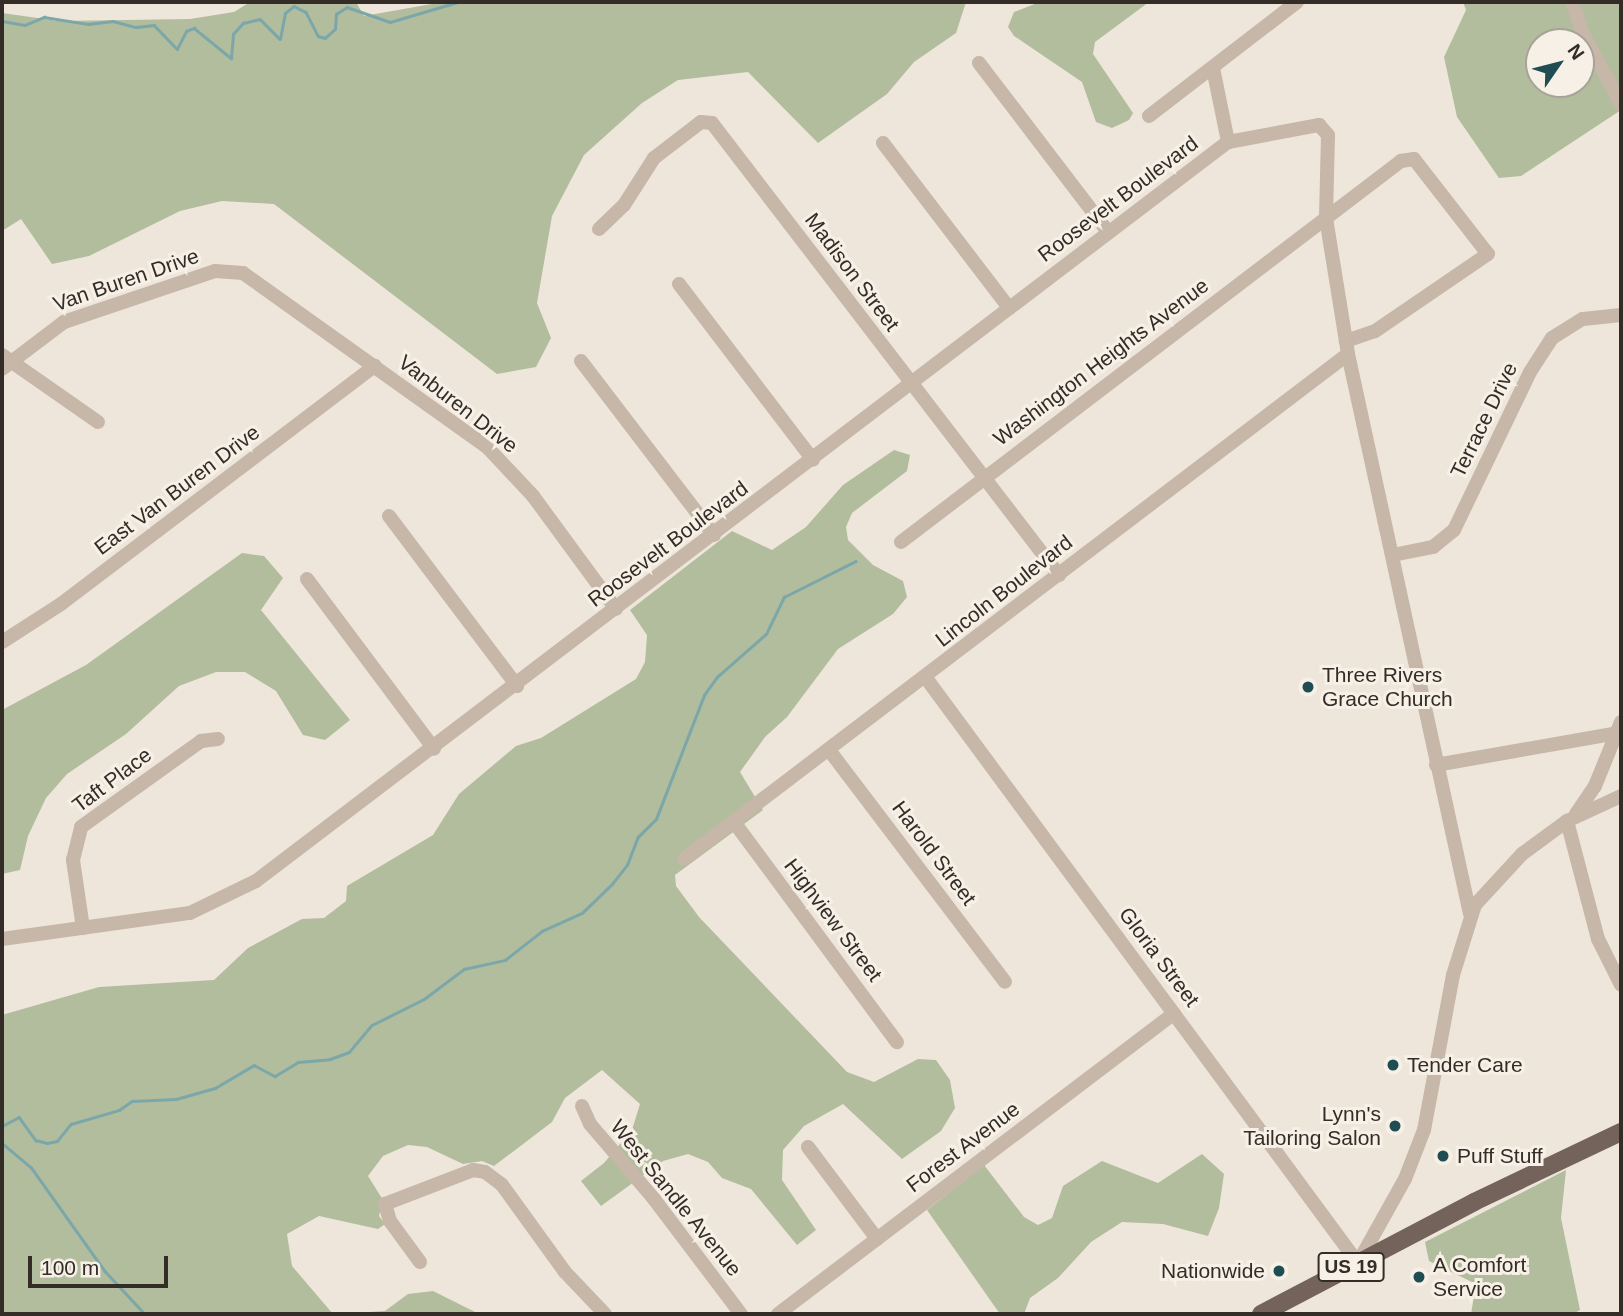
<!DOCTYPE html>
<style>
body{margin:0}
#map{position:relative;width:1623px;height:1316px;overflow:hidden;background:#efe6db;font-family:Helvetica,sans-serif}
div>[style]{position:absolute}
.green>*{inset:0;background:#b1bd9c}
.stream>*{height:2.5px;margin:-1.25px;padding:0 1.25px;transform-origin:1.25px;border-radius:1.25px;background:#7ca7aa}
.minor>*{height:14px;margin:-7px;padding:0 7px;transform-origin:7px;border-radius:7px;background:#c6b7a8}
.major>*{height:18px;margin:-9px;padding:0 9px;transform-origin:9px;border-radius:9px;background:#74635a}
.dots>*{width:19px;height:19px;translate:-50% -50%;box-sizing:border-box;border:4px solid #f7f0e6;border-radius:50%}
span{translate:-50% -50%;white-space:nowrap;text-align:center;line-height:1.15;-webkit-text-stroke:6px #f7f0e6;paint-order:stroke}
.shield-label span{padding:2px 5px;background:#f7f0e6;border:2px solid;border-radius:5px;-webkit-text-stroke-width:0}
.shield-label{font-size:19px;color:#342c27;font-weight:700}
.street-label{font-size:21px;color:#342c27}
.poi-label{font-size:21px;color:#342c27}
.left{translate:0 -50%;text-align:left}
.right{translate:-100% -50%;text-align:right}
.frame{position:absolute;inset:0;border:4px solid #342c27;pointer-events:none}
.north{position:absolute;left:1525px;top:28px;width:70px;height:70px;box-sizing:border-box;background:#f7f0e6;border:2px solid #a9a29a;border-radius:50%;rotate:55deg;font-size:19px;font-weight:700;line-height:28px;text-align:center;color:#342c27}
.north::after{content:'';display:block;margin:auto;width:24px;height:32px;background:#204d51;clip-path:polygon(50% 0,100% 100%,50% 72%,0 100%)}
.scale{position:absolute;left:28px;top:1256px;width:140px;height:32px;box-sizing:border-box;border:4px solid #342c27;border-top:0;padding-left:9px;font-size:21px;line-height:24px;white-space:nowrap;color:#342c27;-webkit-text-stroke:5px #f7f0e6;paint-order:stroke}
</style>
<div id="map">
<div class="green">
<div style="clip-path:polygon(250px 2px,356px 2px,364px 16px,443px 2px,966px 2px,956px 33px,914px 62px,887px 94px,818px 143px,748px 72px,678px 80px,642px 103px,584px 155px,552px 216px,537px 303px,551px 338px,536px 367px,497px 374px,274px 204px,222px 201px,180px 211px,89px 256px,52px 264px,21px 219px,2px 231px,2px 13px,59px 21px,190px 19px,234px 12px)"></div>
<div style="clip-path:polygon(1040px 2px,1149px 2px,1095px 42px,1093px 54px,1133px 113px,1129px 120px,1112px 128px,1096px 122px,1082px 82px,1014px 36px,1008px 27px,1014px 12px)"></div>
<div style="clip-path:polygon(evenodd,1463px 2px,1621px 2px,1621px 110px,1521px 176px,1499px 178px,1457px 117px,1444px 57px,1466px 10px,1463px 2px,1539px 42px,1581px 42px,1581px 84px,1539px 84px,1539px 42px)"></div>
<div style="clip-path:polygon(894px 450px,910px 455px,907px 471px,852px 513px,846px 527px,848px 540px,873px 565px,903px 581px,907px 597px,893px 614px,838px 649px,787px 717px,765px 737px,740px 772px,763px 810px,675px 875px,676px 886px,699px 917px,847px 1072px,874px 1082px,918px 1059px,936px 1060px,950px 1080px,955px 1108px,941px 1131px,902px 1159px,843px 1104px,804px 1126px,783px 1150px,782px 1180px,816px 1230px,797px 1245px,751px 1189px,722px 1178px,708px 1162px,688px 1154px,663px 1161px,601px 1206px,581px 1181px,604px 1163px,632px 1130px,640px 1104px,602px 1070px,565px 1098px,552px 1122px,494px 1166px,482px 1161px,463px 1164px,427px 1147px,408px 1145px,383px 1156px,368px 1176px,383px 1200px,379px 1216px,385px 1224px,378px 1229px,319px 1216px,287px 1234px,292px 1266px,333px 1314px,2px 1314px,2px 1015px,99px 987px,214px 980px,248px 948px,302px 919px,324px 918px,346px 901px,347px 886px,433px 835px,459px 794px,516px 746px,541px 738px,636px 679px,645px 662px,647px 635px,630px 610px,732px 531px,772px 550px,806px 527px,843px 485px)"></div>
<div style="clip-path:polygon(242px 553px,264px 556px,283px 578px,261px 610px,350px 720px,325px 740px,303px 735px,276px 691px,245px 672px,216px 672px,179px 686px,126px 734px,67px 774px,46px 798px,28px 836px,20px 870px,2px 874px,2px 710px,86px 665px)"></div>
<div style="clip-path:polygon(1202px 1154px,1224px 1174px,1219px 1208px,1208px 1236px,1163px 1224px,1122px 1222px,1091px 1242px,1058px 1278px,1030px 1298px,1024px 1314px,1000px 1314px,927px 1210px,984px 1165px,1024px 1217px,1038px 1225px,1052px 1218px,1063px 1186px,1102px 1161px,1158px 1183px)"></div>
<div style="clip-path:polygon(1566px 1170px,1561px 1218px,1580px 1310px,1573px 1314px,1471px 1314px,1476px 1284px,1429px 1261px,1425px 1242px)"></div>
<div style="clip-path:polygon(433px 1291px,479px 1314px,335px 1314px,385px 1311px,408px 1294px)"></div>
</div>
<div class="stream">
<div style="left:2px;top:21px;width:23px;rotate:10deg"></div>
<div style="left:25px;top:25px;width:21px;rotate:-23deg"></div>
<div style="left:44px;top:17px;width:45px;rotate:9deg"></div>
<div style="left:88px;top:24px;width:25px;rotate:-7deg"></div>
<div style="left:113px;top:21px;width:24px;rotate:15deg"></div>
<div style="left:136px;top:27px;width:18px;rotate:-6deg"></div>
<div style="left:154px;top:25px;width:33px;rotate:46deg"></div>
<div style="left:177px;top:49px;width:20px;rotate:-63deg"></div>
<div style="left:186px;top:31px;width:9px;rotate:-21deg"></div>
<div style="left:194px;top:28px;width:48px;rotate:39deg"></div>
<div style="left:231px;top:58px;width:24px;rotate:-85deg"></div>
<div style="left:233px;top:34px;width:15px;rotate:-48deg"></div>
<div style="left:243px;top:23px;width:17px;rotate:-13deg"></div>
<div style="left:260px;top:19px;width:28px;rotate:45deg"></div>
<div style="left:280px;top:39px;width:26px;rotate:-79deg"></div>
<div style="left:285px;top:13px;width:11px;rotate:-38deg"></div>
<div style="left:294px;top:6px;width:13px;rotate:27deg"></div>
<div style="left:306px;top:12px;width:27px;rotate:63deg"></div>
<div style="left:318px;top:36px;width:7px;rotate:16deg"></div>
<div style="left:325px;top:38px;width:13px;rotate:-42deg"></div>
<div style="left:335px;top:29px;width:15px;rotate:-86deg"></div>
<div style="left:336px;top:14px;width:13px;rotate:-32deg"></div>
<div style="left:347px;top:7px;width:46px;rotate:19.2deg"></div>
<div style="left:390px;top:22px;width:71px;rotate:-16.4deg"></div>
<div style="left:2px;top:1126px;width:19px;rotate:-28deg"></div>
<div style="left:19px;top:1117px;width:29px;rotate:54deg"></div>
<div style="left:36px;top:1140px;width:11px;rotate:15deg"></div>
<div style="left:47px;top:1143px;width:10px;rotate:-11deg"></div>
<div style="left:57px;top:1141px;width:22px;rotate:-51deg"></div>
<div style="left:71px;top:1124px;width:50px;rotate:-16.3deg"></div>
<div style="left:119px;top:1110px;width:16px;rotate:-35deg"></div>
<div style="left:132px;top:1101px;width:44px;rotate:-2.6deg"></div>
<div style="left:176px;top:1099px;width:41px;rotate:-15.8deg"></div>
<div style="left:215px;top:1088px;width:45px;rotate:-30.5deg"></div>
<div style="left:254px;top:1065px;width:24px;rotate:28deg"></div>
<div style="left:275px;top:1076px;width:27px;rotate:-31deg"></div>
<div style="left:298px;top:1062px;width:32px;rotate:-5deg"></div>
<div style="left:330px;top:1059px;width:20px;rotate:-20deg"></div>
<div style="left:349px;top:1052px;width:35px;rotate:-50deg"></div>
<div style="left:372px;top:1025px;width:58px;rotate:-26.6deg"></div>
<div style="left:424px;top:999px;width:50px;rotate:-36.9deg"></div>
<div style="left:464px;top:969px;width:42px;rotate:-12.4deg"></div>
<div style="left:505px;top:960px;width:47px;rotate:-38.1deg"></div>
<div style="left:542px;top:931px;width:44px;rotate:-24.2deg"></div>
<div style="left:582px;top:913px;width:42px;rotate:-44deg"></div>
<div style="left:612px;top:884px;width:24px;rotate:-52deg"></div>
<div style="left:627px;top:865px;width:30px;rotate:-69deg"></div>
<div style="left:638px;top:837px;width:25px;rotate:-45deg"></div>
<div style="left:656px;top:819px;width:133px;rotate:-68.8deg"></div>
<div style="left:704px;top:695px;width:22px;rotate:-54deg"></div>
<div style="left:717px;top:677px;width:65px;rotate:-41.3deg"></div>
<div style="left:766px;top:634px;width:41px;rotate:-64.1deg"></div>
<div style="left:784px;top:597px;width:80px;rotate:-26.6deg"></div>
<div style="left:2px;top:1143px;width:38px;rotate:40deg"></div>
<div style="left:31px;top:1167px;width:128px;rotate:54.6deg"></div>
<div style="left:105px;top:1271px;width:59px;rotate:47.1deg"></div>
</div>
<div class="minor">
<div style="left:1572px;top:2px;width:34px;rotate:71deg"></div>
<div style="left:1583px;top:34px;width:80px;rotate:61.5deg"></div>
<div style="left:979px;top:63px;width:213px;rotate:52.6deg"></div>
<div style="left:1213px;top:68px;width:76px;rotate:78.5deg"></div>
<div style="left:1149px;top:116px;width:187px;rotate:-37.6deg"></div>
<div style="left:883px;top:143px;width:208px;rotate:52.6deg"></div>
<div style="left:599px;top:229px;width:35px;rotate:-44deg"></div>
<div style="left:624px;top:205px;width:56px;rotate:-57.4deg"></div>
<div style="left:654px;top:158px;width:59px;rotate:-37.5deg"></div>
<div style="left:701px;top:122px;width:11px;rotate:5deg"></div>
<div style="left:712px;top:123px;width:570px;rotate:52.49deg"></div>
<div style="left:679px;top:284px;width:221px;rotate:52.7deg"></div>
<div style="left:2px;top:355px;width:117px;rotate:34.9deg"></div>
<div style="left:581px;top:361px;width:219px;rotate:52.6deg"></div>
<div style="left:2px;top:369px;width:78px;rotate:-37.2deg"></div>
<div style="left:64px;top:322px;width:159px;rotate:-18.7deg"></div>
<div style="left:215px;top:271px;width:28px;rotate:4deg"></div>
<div style="left:243px;top:273px;width:301px;rotate:35.5deg"></div>
<div style="left:488px;top:448px;width:66px;rotate:46.8deg"></div>
<div style="left:533px;top:496px;width:140px;rotate:53.7deg"></div>
<div style="left:389px;top:516px;width:213px;rotate:53deg"></div>
<div style="left:901px;top:542px;width:629px;rotate:-37.31deg"></div>
<div style="left:1401px;top:161px;width:13px;rotate:-9deg"></div>
<div style="left:1414px;top:159px;width:120px;rotate:52.1deg"></div>
<div style="left:1488px;top:254px;width:137px;rotate:145.7deg"></div>
<div style="left:1375px;top:331px;width:31px;rotate:161deg"></div>
<div style="left:1393px;top:555px;width:41px;rotate:-11.3deg"></div>
<div style="left:1433px;top:547px;width:27px;rotate:-39deg"></div>
<div style="left:1454px;top:530px;width:175px;rotate:-64.3deg"></div>
<div style="left:1530px;top:372px;width:40px;rotate:-57.1deg"></div>
<div style="left:1552px;top:338px;width:36px;rotate:-32deg"></div>
<div style="left:1583px;top:319px;width:38px;rotate:-6deg"></div>
<div style="left:307px;top:579px;width:212px;rotate:53.2deg"></div>
<div style="left:2px;top:642px;width:70px;rotate:-32.8deg"></div>
<div style="left:61px;top:604px;width:394px;rotate:-37.2deg"></div>
<div style="left:926px;top:678px;width:727px;rotate:53.56deg"></div>
<div style="left:829px;top:750px;width:291px;rotate:52.8deg"></div>
<div style="left:1436px;top:765px;width:184px;rotate:-10deg"></div>
<div style="left:1576px;top:814px;width:34px;rotate:-56deg"></div>
<div style="left:1595px;top:786px;width:69px;rotate:-67.9deg"></div>
<div style="left:1567px;top:821px;width:122px;rotate:75.3deg"></div>
<div style="left:1598px;top:939px;width:51px;rotate:63.4deg"></div>
<div style="left:734px;top:822px;width:274px;rotate:53.5deg"></div>
<div style="left:684px;top:859px;width:834px;rotate:-37.25deg"></div>
<div style="left:83px;top:928px;width:69px;rotate:-98.4deg"></div>
<div style="left:73px;top:860px;width:34px;rotate:-76deg"></div>
<div style="left:81px;top:827px;width:148px;rotate:-35.6deg"></div>
<div style="left:201px;top:741px;width:17px;rotate:-7deg"></div>
<div style="left:2px;top:939px;width:190px;rotate:-7.9deg"></div>
<div style="left:190px;top:913px;width:73px;rotate:-25.9deg"></div>
<div style="left:256px;top:881px;width:1221px;rotate:-37.25deg"></div>
<div style="left:1228px;top:142px;width:93px;rotate:-10.6deg"></div>
<div style="left:1319px;top:125px;width:13px;rotate:48deg"></div>
<div style="left:1328px;top:135px;width:83px;rotate:91.4deg"></div>
<div style="left:1326px;top:218px;width:138px;rotate:80.8deg"></div>
<div style="left:1348px;top:354px;width:573px;rotate:77.71deg"></div>
<div style="left:582px;top:1106px;width:20px;rotate:66deg"></div>
<div style="left:590px;top:1124px;width:99px;rotate:49.5deg"></div>
<div style="left:654px;top:1199px;width:144px;rotate:52.9deg"></div>
<div style="left:808px;top:1147px;width:115px;rotate:53.1deg"></div>
<div style="left:420px;top:1262px;width:51px;rotate:-126.2deg"></div>
<div style="left:390px;top:1221px;width:18px;rotate:-106deg"></div>
<div style="left:385px;top:1204px;width:94px;rotate:-21.1deg"></div>
<div style="left:473px;top:1170px;width:12px;rotate:9deg"></div>
<div style="left:485px;top:1172px;width:21px;rotate:37deg"></div>
<div style="left:502px;top:1185px;width:107px;rotate:54.1deg"></div>
<div style="left:565px;top:1272px;width:58px;rotate:46.4deg"></div>
<div style="left:1358px;top:1263px;width:96px;rotate:-60.8deg"></div>
<div style="left:1405px;top:1179px;width:53px;rotate:-68.8deg"></div>
<div style="left:1424px;top:1130px;width:158px;rotate:-79.4deg"></div>
<div style="left:1453px;top:975px;width:73px;rotate:-72.6deg"></div>
<div style="left:1475px;top:905px;width:69px;rotate:-47.3deg"></div>
<div style="left:1522px;top:854px;width:56px;rotate:-36.3deg"></div>
<div style="left:1567px;top:821px;width:60px;rotate:-24.8deg"></div>
<div style="left:778px;top:1314px;width:497px;rotate:-37.2deg"></div>
</div>
<div class="major">
<div style="left:1261px;top:1314px;width:241px;rotate:-27.7deg"></div>
<div style="left:1474px;top:1202px;width:163px;rotate:-25.5deg"></div>
</div>
<div class="dots">
<div style="left:1308px;top:687px;background:#204d51"></div>
<div style="left:1393px;top:1065px;background:#204d51"></div>
<div style="left:1395px;top:1126px;background:#204d51"></div>
<div style="left:1443px;top:1156px;background:#204d51"></div>
<div style="left:1279px;top:1271px;background:#204d51"></div>
<div style="left:1419px;top:1277px;background:#204d51"></div>
</div>
<div class="shield-label">
<span style="left:1351px;top:1267px">US 19</span>
</div>
<div class="street-label">
<span style="left:1118px;top:199px;rotate:-37deg">Roosevelt Boulevard</span>
<span style="left:852px;top:272px;rotate:53deg">Madison Street</span>
<span style="left:126px;top:280px;rotate:-19deg">Van Buren Drive</span>
<span style="left:1101px;top:362px;rotate:-37deg">Washington Heights Avenue</span>
<span style="left:458px;top:404px;rotate:38deg">Vanburen Drive</span>
<span style="left:1484px;top:420px;rotate:-64deg">Terrace Drive</span>
<span style="left:177px;top:490px;rotate:-37deg">East Van Buren Drive</span>
<span style="left:668px;top:544px;rotate:-37deg">Roosevelt Boulevard</span>
<span style="left:1004px;top:591px;rotate:-38deg">Lincoln Boulevard</span>
<span style="left:112px;top:780px;rotate:-37deg">Taft Place</span>
<span style="left:934px;top:853px;rotate:53deg">Harold Street</span>
<span style="left:833px;top:920px;rotate:53deg">Highview Street</span>
<span style="left:1159px;top:957px;rotate:53deg">Gloria Street</span>
<span style="left:963px;top:1147px;rotate:-37deg">Forest Avenue</span>
<span style="left:676px;top:1198px;rotate:51deg">West Sandle Avenue</span>
</div>
<div class="poi-label">
<span class="left" style="left:1322px;top:687px">Three Rivers<br>Grace Church</span>
<span class="left" style="left:1407px;top:1065px">Tender Care</span>
<span class="right" style="left:1381px;top:1126px">Lynn's<br>Tailoring Salon</span>
<span class="left" style="left:1457px;top:1156px">Puff Stuff</span>
<span class="left" style="left:1433px;top:1277px">A Comfort<br>Service</span>
<span class="right" style="left:1265px;top:1271px">Nationwide</span>
</div>
<div class="frame"></div>
<div class="north">N</div>
<div class="scale">100 m</div>
</div>
